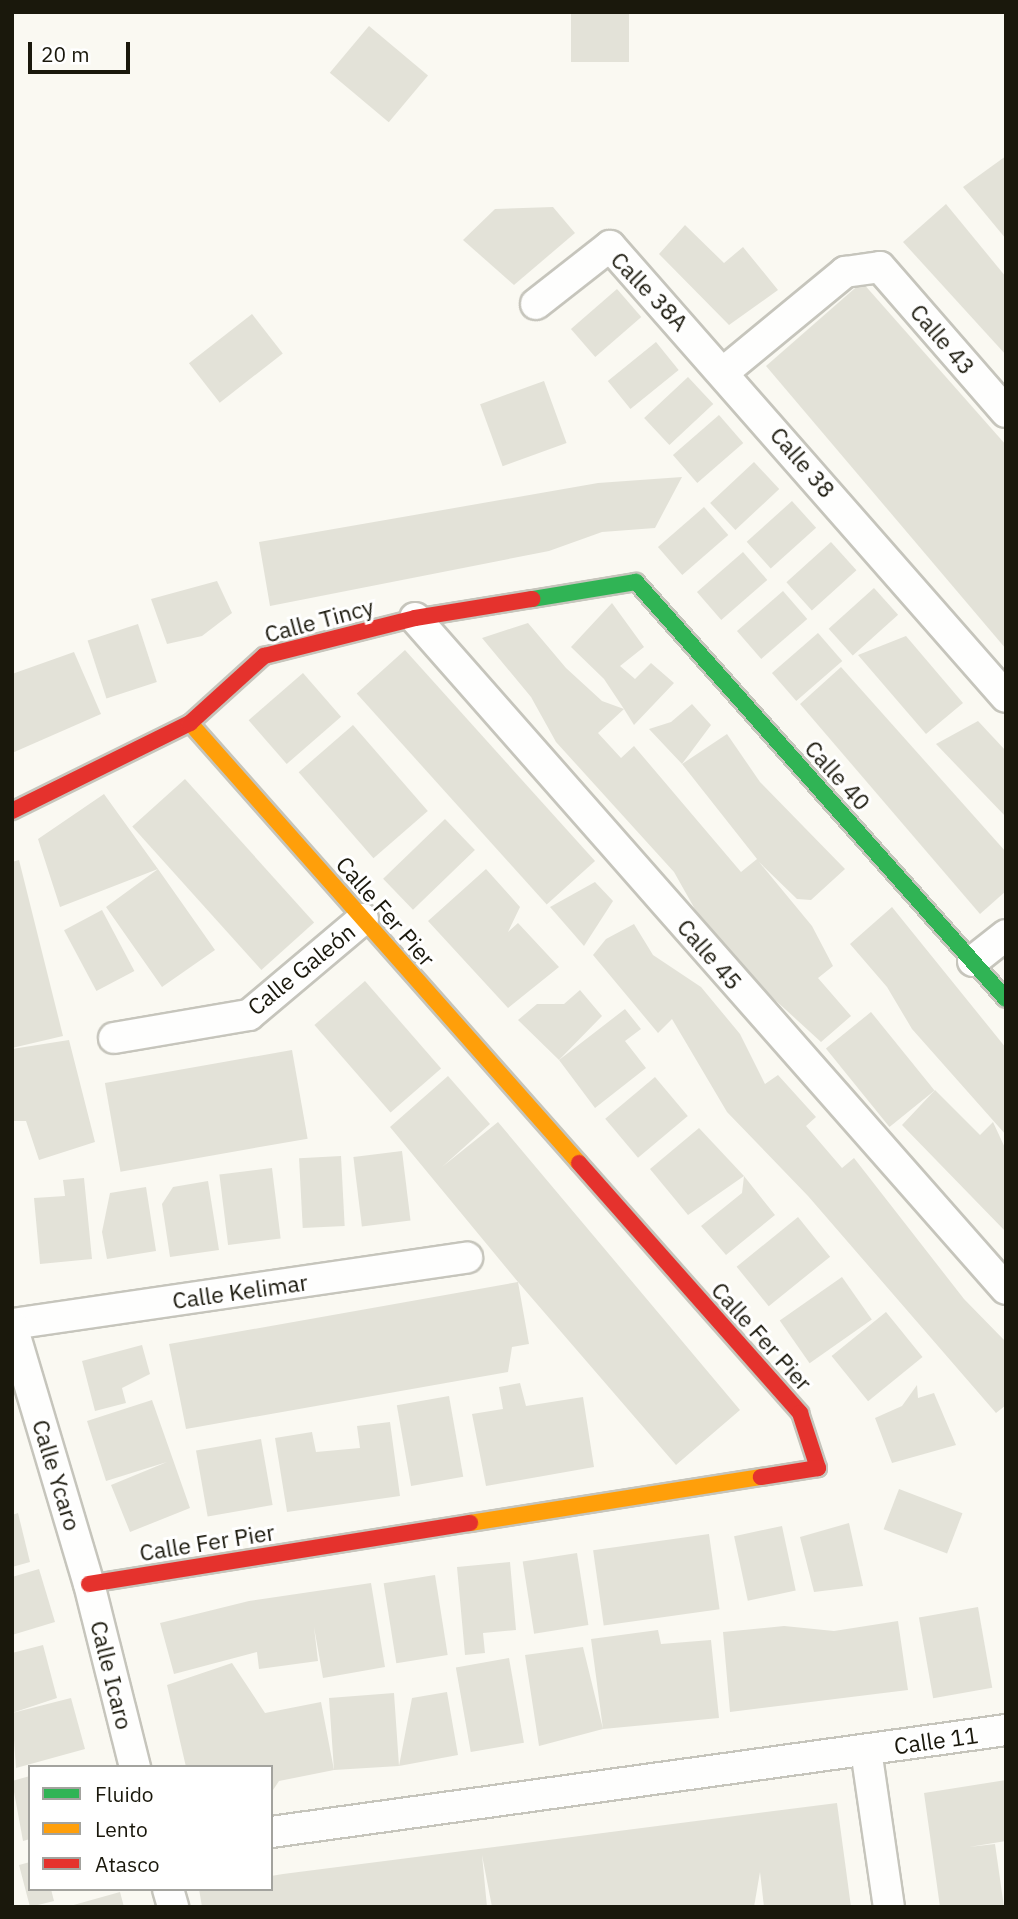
<!DOCTYPE html>
<meta charset="utf-8">
<style>
body{margin:0}
#map{position:relative;width:1018px;height:1919px;overflow:hidden;background:#faf9f2;font-family:"IBM Plex Sans",sans-serif}
div>[style]{position:absolute}
.building>*{inset:0;background:#e3e2d8;transform-origin:0 0}
.roads{filter:drop-shadow(2px 0 #c6c5bc) drop-shadow(-2px 0 #c6c5bc) drop-shadow(0 2px #c6c5bc) drop-shadow(0 -2px #c6c5bc)}
.street>*{height:30px;margin:-15px;padding:0 15px;transform-origin:15px;border-radius:15px;background:#fefefd}
.fast>*{height:16px;margin:-8px;padding:0 8px;transform-origin:8px;border-radius:8px;background:#30b455}
.slow>*{height:16px;margin:-8px;padding:0 8px;transform-origin:8px;border-radius:8px;background:#ff9f0a}
.jam>*{height:16px;margin:-8px;padding:0 8px;transform-origin:8px;border-radius:8px;background:#e5322d}
span{translate:-50% -50%;white-space:nowrap;text-align:center;line-height:1.15;-webkit-text-stroke:6px #fff;paint-order:stroke}
.street-label{font-size:23px;color:#1a180c}
.frame{position:absolute;inset:0;border:14px solid #1a180c;pointer-events:none}
.legend{position:absolute;left:28px;top:1765px;width:245px;height:126px;box-sizing:border-box;background:#fff;border:2px solid #a3a39e;margin:0;padding:9px 12px;list-style:none;font-size:21px;color:#1a180c}
.legend li{display:flex;align-items:center;gap:14px;height:35px}
.legend b{width:35px;border:2px solid #a3a39e}
.scale{position:absolute;left:28px;top:42px;width:102px;height:32px;box-sizing:border-box;border:4px solid #1a180c;border-top:0;padding-left:9px;font-size:21px;line-height:24px;white-space:nowrap;color:#1a180c;-webkit-text-stroke:5px #fff;paint-order:stroke}
</style>
<div id="map">
<div class="building">
<div style="left:571px;top:12px;width:58px;height:50px"></div>
<div style="left:369px;top:26px;width:77px;height:61px;rotate:40deg"></div>
<div style="clip-path:polygon(1006px 156px,1006px 239px,963px 187px)"></div>
<div style="clip-path:polygon(946px 204px,1006px 277px,1006px 355px,903px 242px)"></div>
<div style="clip-path:polygon(553px 207px,575px 233px,514px 285px,463px 240px,495px 209px)"></div>
<div style="clip-path:polygon(685px 225px,724px 263px,743px 247px,778px 290px,729px 325px,659px 254px)"></div>
<div style="clip-path:polygon(862px 282px,1006px 445px,1006px 649px,766px 366px)"></div>
<div style="left:617px;top:289px;width:37px;height:61px;rotate:49deg"></div>
<div style="left:252px;top:314px;width:50px;height:80px;rotate:52deg"></div>
<div style="left:656px;top:342px;width:36px;height:62px;rotate:51deg"></div>
<div style="left:688px;top:377px;width:37px;height:60px;rotate:47deg"></div>
<div style="left:544px;top:381px;width:66px;height:68px;rotate:70deg"></div>
<div style="left:719px;top:415px;width:37px;height:61px;rotate:49deg"></div>
<div style="left:754px;top:462px;width:37px;height:60px;rotate:47deg"></div>
<div style="clip-path:polygon(682px 477px,655px 528px,602px 532px,549px 551px,270px 606px,259px 542px,598px 483px)"></div>
<div style="left:792px;top:501px;width:36px;height:61px;rotate:48deg"></div>
<div style="left:704px;top:507px;width:37px;height:61px;rotate:49deg"></div>
<div style="left:831px;top:542px;width:38px;height:60px;rotate:48deg"></div>
<div style="left:743px;top:552px;width:37px;height:61px;rotate:49deg"></div>
<div style="clip-path:polygon(217px 581px,232px 613px,202px 636px,167px 644px,151px 599px)"></div>
<div style="left:874px;top:588px;width:36px;height:61px;rotate:48deg"></div>
<div style="left:783px;top:591px;width:37px;height:61px;rotate:49deg"></div>
<div style="clip-path:polygon(612px 603px,644px 647px,620px 666px,635px 679px,651px 663px,674px 683px,634px 725px,624px 709px,598px 733px,621px 758px,634px 746px,741px 872px,757px 859px,682px 764px,727px 734px,760px 782px,845px 869px,811px 900px,797px 899px,759px 862px,812px 926px,833px 966px,818px 978px,851px 1016px,821px 1042px,750px 977px,696px 911px,674px 872px,556px 742px,531px 697px,482px 638px,528px 623px,566px 668px,602px 701px,624px 709px,604px 679px,571px 647px)"></div>
<div style="left:138px;top:624px;width:61px;height:53px;rotate:72deg"></div>
<div style="left:818px;top:633px;width:37px;height:61px;rotate:49deg"></div>
<div style="clip-path:polygon(906px 636px,963px 703px,926px 734px,858px 655px)"></div>
<div style="left:405px;top:650px;width:284px;height:65px;rotate:48deg"></div>
<div style="clip-path:polygon(74px 652px,101px 714px,12px 753px,12px 674px)"></div>
<div style="clip-path:polygon(841px 667px,1006px 852px,1006px 891px,980px 914px,800px 704px)"></div>
<div style="left:303px;top:673px;width:58px;height:72px;rotate:49deg"></div>
<div style="clip-path:polygon(692px 704px,711px 725px,682px 764px,649px 729px,671px 722px)"></div>
<div style="clip-path:polygon(978px 721px,1006px 751px,1006px 817px,936px 744px)"></div>
<div style="left:353px;top:725px;width:114px;height:72px;rotate:49deg"></div>
<div style="left:185px;top:779px;width:193px;height:71px;rotate:48deg"></div>
<div style="clip-path:polygon(104px 794px,158px 869px,215px 950px,162px 987px,106px 907px,158px 869px,60px 907px,38px 839px)"></div>
<div style="left:445px;top:819px;width:43px;height:86px;rotate:46deg"></div>
<div style="clip-path:polygon(19px 860px,63px 1036px,12px 1048px,12px 862px)"></div>
<div style="clip-path:polygon(486px 869px,520px 907px,508px 932px,518px 923px,559px 967px,508px 1008px,428px 921px)"></div>
<div style="clip-path:polygon(595px 882px,613px 901px,584px 946px,550px 907px)"></div>
<div style="clip-path:polygon(892px 907px,1006px 1048px,1006px 1135px,912px 1029px,887px 987px,850px 944px)"></div>
<div style="left:102px;top:910px;width:69px;height:43px;rotate:62deg"></div>
<div style="clip-path:polygon(634px 924px,653px 955px,701px 987px,740px 1034px,765px 1084px,778px 1075px,816px 1117px,806px 1126px,842px 1168px,854px 1158px,964px 1299px,1006px 1342px,1006px 1405px,996px 1413px,808px 1196px,727px 1112px,672px 1019px,658px 1033px,593px 955px,606px 939px)"></div>
<div style="left:365px;top:981px;width:116px;height:67px;rotate:49deg"></div>
<div style="clip-path:polygon(580px 990px,602px 1016px,559px 1060px,518px 1020px,537px 1004px,564px 1004px)"></div>
<div style="clip-path:polygon(625px 1009px,641px 1029px,625px 1041px,646px 1068px,595px 1108px,559px 1060px)"></div>
<div style="left:871px;top:1012px;width:101px;height:58px;rotate:51deg"></div>
<div style="clip-path:polygon(69px 1040px,95px 1142px,39px 1160px,26px 1121px,12px 1121px,12px 1049px)"></div>
<div style="left:292px;top:1050px;width:90px;height:190px;rotate:80deg"></div>
<div style="clip-path:polygon(448px 1076px,490px 1124px,442px 1167px,498px 1122px,740px 1410px,676px 1465px,518px 1282px,529px 1344px,512px 1347px,508px 1372px,186px 1429px,169px 1344px,518px 1282px,390px 1127px)"></div>
<div style="left:655px;top:1077px;width:51px;height:65px;rotate:50deg"></div>
<div style="clip-path:polygon(935px 1090px,980px 1135px,993px 1122px,1006px 1150px,1006px 1232px,902px 1125px)"></div>
<div style="clip-path:polygon(699px 1128px,744px 1176px,688px 1215px,650px 1169px)"></div>
<div style="left:402px;top:1151px;width:70px;height:49px;rotate:83deg"></div>
<div style="left:341px;top:1156px;width:70px;height:42px;rotate:87deg"></div>
<div style="left:272px;top:1168px;width:71px;height:53px;rotate:83deg"></div>
<div style="clip-path:polygon(744px 1176px,775px 1215px,726px 1255px,701px 1226px,742px 1193px)"></div>
<div style="clip-path:polygon(84px 1178px,92px 1259px,40px 1264px,34px 1198px,65px 1196px,63px 1180px)"></div>
<div style="clip-path:polygon(208px 1181px,219px 1250px,170px 1257px,162px 1204px,173px 1187px)"></div>
<div style="clip-path:polygon(146px 1187px,156px 1251px,107px 1259px,102px 1232px,110px 1193px)"></div>
<div style="left:798px;top:1217px;width:51px;height:79px;rotate:51deg"></div>
<div style="left:842px;top:1277px;width:52px;height:76px;rotate:55deg"></div>
<div style="left:886px;top:1312px;width:58px;height:70px;rotate:51deg"></div>
<div style="clip-path:polygon(142px 1345px,150px 1374px,122px 1388px,126px 1403px,95px 1411px,82px 1361px)"></div>
<div style="clip-path:polygon(520px 1383px,526px 1406px,583px 1397px,594px 1467px,486px 1486px,472px 1414px,503px 1409px,499px 1387px)"></div>
<div style="clip-path:polygon(917px 1385px,918px 1398px,934px 1393px,956px 1445px,892px 1463px,875px 1418px,902px 1406px)"></div>
<div style="left:449px;top:1396px;width:82px;height:53px;rotate:80deg"></div>
<div style="clip-path:polygon(152px 1400px,190px 1508px,130px 1532px,111px 1485px,167px 1462px,106px 1481px,87px 1421px)"></div>
<div style="clip-path:polygon(390px 1422px,400px 1496px,287px 1512px,275px 1438px,312px 1432px,316px 1452px,360px 1448px,357px 1426px)"></div>
<div style="left:261px;top:1439px;width:67px;height:66px;rotate:80deg"></div>
<div style="left:899px;top:1489px;width:68px;height:43px;rotate:21deg"></div>
<div style="clip-path:polygon(18px 1513px,30px 1562px,12px 1567px,12px 1515px)"></div>
<div style="clip-path:polygon(849px 1523px,863px 1586px,814px 1592px,800px 1537px)"></div>
<div style="left:782px;top:1526px;width:66px;height:49px;rotate:78deg"></div>
<div style="left:709px;top:1534px;width:76px;height:117px;rotate:82deg"></div>
<div style="left:577px;top:1553px;width:73px;height:55px;rotate:81deg"></div>
<div style="clip-path:polygon(510px 1562px,516px 1630px,483px 1633px,485px 1653px,465px 1655px,457px 1567px)"></div>
<div style="clip-path:polygon(39px 1569px,55px 1622px,12px 1635px,12px 1577px)"></div>
<div style="left:435px;top:1575px;width:81px;height:52px;rotate:81deg"></div>
<div style="clip-path:polygon(371px 1583px,385px 1667px,323px 1678px,314px 1627px,318px 1661px,259px 1669px,257px 1652px,174px 1674px,160px 1623px,249px 1601px)"></div>
<div style="left:978px;top:1607px;width:82px;height:60px;rotate:80deg"></div>
<div style="clip-path:polygon(898px 1621px,908px 1690px,730px 1712px,723px 1632px,784px 1626px,834px 1631px)"></div>
<div style="clip-path:polygon(658px 1630px,661px 1644px,711px 1640px,719px 1718px,603px 1729px,539px 1746px,525px 1655px,583px 1647px,603px 1729px,591px 1639px)"></div>
<div style="clip-path:polygon(43px 1645px,57px 1698px,12px 1713px,12px 1653px)"></div>
<div style="left:509px;top:1658px;width:86px;height:54px;rotate:80deg"></div>
<div style="clip-path:polygon(232px 1663px,265px 1713px,321px 1702px,334px 1770px,279px 1781px,271px 1793px,271px 1767px,186px 1767px,167px 1685px)"></div>
<div style="clip-path:polygon(447px 1692px,458px 1755px,399px 1766px,334px 1770px,329px 1698px,394px 1693px,399px 1766px,412px 1698px)"></div>
<div style="clip-path:polygon(71px 1698px,85px 1749px,16px 1768px,12px 1713px)"></div>
<div style="clip-path:polygon(30px 1776px,30px 1839px,23px 1841px,12px 1781px)"></div>
<div style="clip-path:polygon(1006px 1780px,1006px 1841px,969px 1847px,995px 1844px,1004px 1907px,940px 1907px,924px 1793px)"></div>
<div style="clip-path:polygon(837px 1803px,851px 1907px,764px 1907px,760px 1872px,754px 1907px,492px 1907px,482px 1855px,487px 1907px,202px 1907px,199px 1889px,271px 1889px,271px 1876px,283px 1874px)"></div>
<div style="clip-path:polygon(30px 1862px,30px 1889px,51px 1889px,54px 1901px,30px 1907px,19px 1865px)"></div>
<div style="clip-path:polygon(120px 1892px,124px 1907px,71px 1907px,70px 1906px)"></div>
</div>
<div class="roads">
<div class="street">
<div style="left:536px;top:304px;width:94px;rotate:-38.1deg"></div>
<div style="left:610px;top:246px;width:600px;rotate:48.72deg"></div>
<div style="left:725px;top:371px;width:156px;rotate:-39.5deg"></div>
<div style="left:845px;top:272px;width:35px;rotate:-8deg"></div>
<div style="left:880px;top:267px;width:192px;rotate:49deg"></div>
<div style="left:415px;top:618px;width:894px;rotate:48.63deg"></div>
<div style="left:973px;top:961px;width:42px;rotate:-38.2deg"></div>
<div style="left:114px;top:1038px;width:137px;rotate:-9.7deg"></div>
<div style="left:249px;top:1015px;width:149px;rotate:-40.1deg"></div>
<div style="left:12px;top:1324px;width:460px;rotate:-8.3deg"></div>
<div style="left:12px;top:1326px;width:269px;rotate:73.4deg"></div>
<div style="left:89px;top:1584px;width:189px;rotate:75.9deg"></div>
<div style="left:866px;top:1750px;width:159px;rotate:81.7deg"></div>
<div style="left:271px;top:1832px;width:742px;rotate:-7.9deg"></div>
<div style="left:168px;top:1889px;width:19px;rotate:74deg"></div>
</div>
<div class="fast">
<div style="left:532px;top:599px;width:105px;rotate:-9.3deg"></div>
<div style="left:636px;top:582px;width:557px;rotate:48.42deg"></div>
</div>
<div class="slow">
<div style="left:190px;top:723px;width:587px;rotate:48.52deg"></div>
<div style="left:470px;top:1523px;width:295px;rotate:-9deg"></div>
</div>
<div class="jam">
<div style="left:12px;top:811px;width:199px;rotate:-26.3deg"></div>
<div style="left:190px;top:723px;width:100px;rotate:-42.2deg"></div>
<div style="left:264px;top:656px;width:156px;rotate:-14.1deg"></div>
<div style="left:415px;top:618px;width:119px;rotate:-9.2deg"></div>
<div style="left:579px;top:1163px;width:334px;rotate:48.5deg"></div>
<div style="left:800px;top:1413px;width:58px;rotate:71.9deg"></div>
<div style="left:818px;top:1468px;width:58px;rotate:171deg"></div>
<div style="left:89px;top:1584px;width:386px;rotate:-9.1deg"></div>
</div>
</div>
<div class="street-label">
<span style="left:650px;top:291px;rotate:46deg">Calle 38A</span>
<span style="left:943px;top:339px;rotate:49deg">Calle 43</span>
<span style="left:803px;top:462px;rotate:49deg">Calle 38</span>
<span style="left:319px;top:620px;rotate:-15deg">Calle Tincy</span>
<span style="left:838px;top:775px;rotate:48deg">Calle 40</span>
<span style="left:386px;top:911px;rotate:49deg">Calle Fer Pier</span>
<span style="left:710px;top:954px;rotate:49deg">Calle 45</span>
<span style="left:301px;top:969px;rotate:-39deg">Calle Galeón</span>
<span style="left:240px;top:1291px;rotate:-8deg">Calle Kelimar</span>
<span style="left:762px;top:1336px;rotate:48deg">Calle Fer Pier</span>
<span style="left:57px;top:1475px;rotate:73deg">Calle Ycaro</span>
<span style="left:207px;top:1542px;rotate:-9deg">Calle Fer Pier</span>
<span style="left:112px;top:1675px;rotate:76deg">Calle Icaro</span>
<span style="left:936px;top:1740px;rotate:-8deg">Calle 11</span>
</div>
<div class="frame"></div>
<ul class="legend">
<li><b style="height:9px;background:#30b455"></b>Fluido</li>
<li><b style="height:9px;background:#ff9f0a"></b>Lento</li>
<li><b style="height:9px;background:#e5322d"></b>Atasco</li>
</ul>
<div class="scale">20 m</div>
</div>
